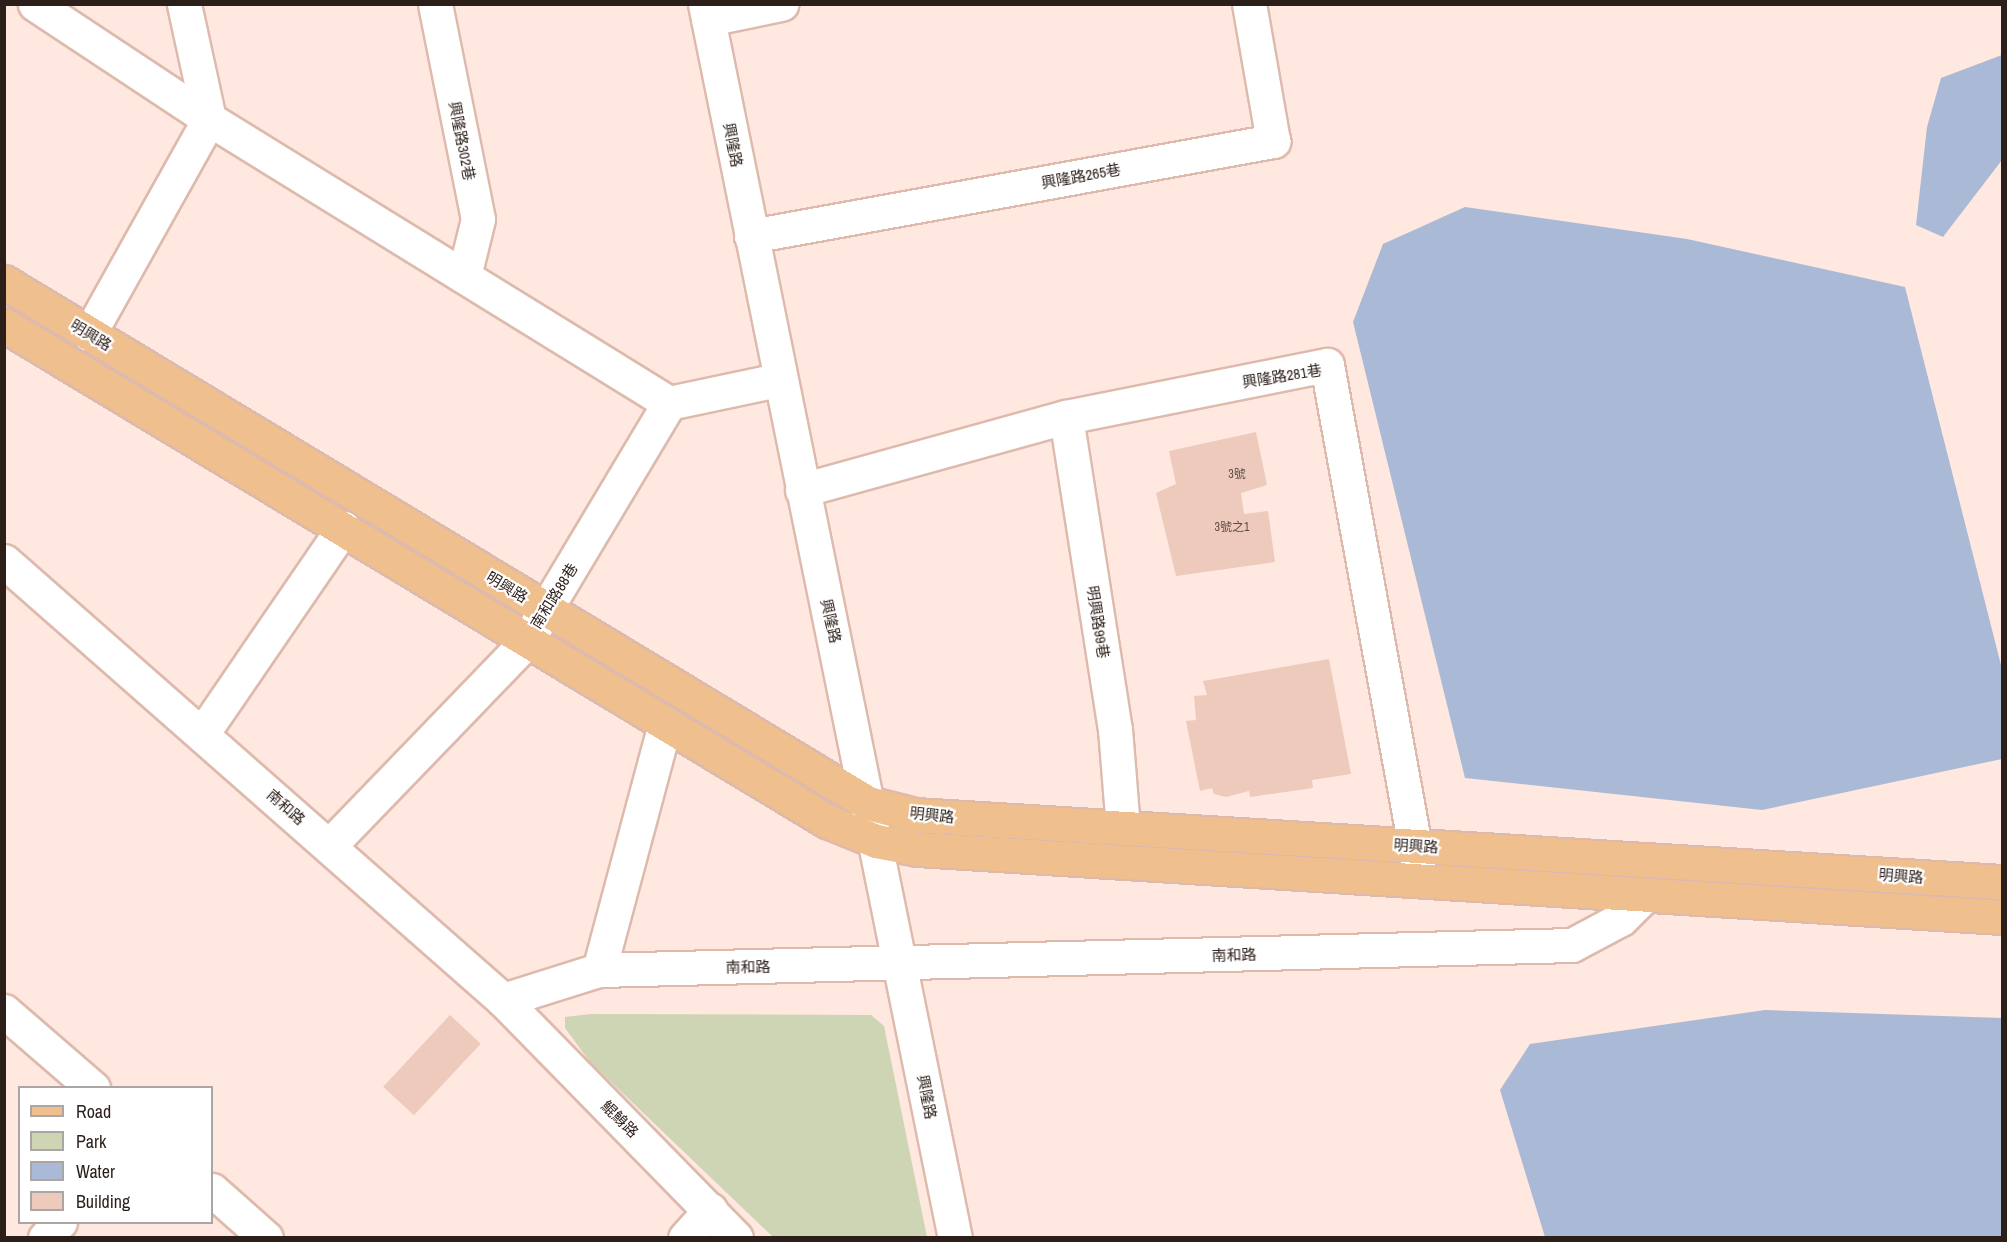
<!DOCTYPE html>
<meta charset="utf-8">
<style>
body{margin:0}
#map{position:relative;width:2007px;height:1242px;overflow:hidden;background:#fee8df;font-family:"Archivo Narrow","Noto Sans TC",sans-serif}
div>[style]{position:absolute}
.green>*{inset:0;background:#ced5b5}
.water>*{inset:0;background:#aab9d6}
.building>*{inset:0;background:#edcabc;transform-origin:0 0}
.roads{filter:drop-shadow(2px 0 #ddbaac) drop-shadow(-2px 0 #ddbaac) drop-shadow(0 2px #ddbaac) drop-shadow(0 -2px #ddbaac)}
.minor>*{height:33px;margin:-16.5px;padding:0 16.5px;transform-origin:16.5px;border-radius:16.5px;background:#fff}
.major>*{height:33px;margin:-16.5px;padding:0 16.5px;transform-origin:16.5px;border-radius:16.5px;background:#efbf8d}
span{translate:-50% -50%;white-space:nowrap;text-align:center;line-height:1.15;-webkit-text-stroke:4.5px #fff;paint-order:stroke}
.number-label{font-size:12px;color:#5c4a42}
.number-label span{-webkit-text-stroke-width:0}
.street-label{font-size:15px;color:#2c1f1a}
.frame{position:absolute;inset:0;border:6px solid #2c1f1a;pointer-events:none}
.legend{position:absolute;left:18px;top:1086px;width:195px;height:138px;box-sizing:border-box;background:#fff;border:2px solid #aba5a3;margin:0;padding:8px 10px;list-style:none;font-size:18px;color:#2c1f1a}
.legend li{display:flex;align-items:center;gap:12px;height:30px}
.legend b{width:30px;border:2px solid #aba5a3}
</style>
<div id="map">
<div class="green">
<div style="clip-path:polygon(591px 1014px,871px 1015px,884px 1026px,927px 1237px,773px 1237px,590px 1062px,565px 1028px,565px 1017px)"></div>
</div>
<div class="water">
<div style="clip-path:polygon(2002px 55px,2002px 160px,1943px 237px,1916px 225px,1927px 127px,1941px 78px)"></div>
<div style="clip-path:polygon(1465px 207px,1687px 239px,1905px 287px,2002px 669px,2002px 759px,1762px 810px,1465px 778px,1353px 322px,1383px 244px)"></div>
<div style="clip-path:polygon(1765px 1010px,2002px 1018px,2002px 1237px,1545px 1237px,1500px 1090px,1530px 1044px)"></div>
</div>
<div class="building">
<div style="clip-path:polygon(1256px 432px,1267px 485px,1241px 493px,1244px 514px,1268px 511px,1275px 562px,1176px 576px,1156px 493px,1176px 484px,1169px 451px)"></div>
<div style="clip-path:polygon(1329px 659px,1351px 774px,1312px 780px,1313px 788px,1250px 797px,1249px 791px,1226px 797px,1214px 794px,1212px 788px,1200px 791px,1186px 721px,1196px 720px,1194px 696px,1207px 695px,1203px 681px)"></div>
<div style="left:450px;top:1015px;width:42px;height:98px;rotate:43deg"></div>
</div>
<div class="roads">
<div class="minor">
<div style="left:35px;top:4px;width:209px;rotate:33.5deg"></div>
<div style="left:209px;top:119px;width:541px;rotate:31.69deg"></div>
<div style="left:435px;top:4px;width:219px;rotate:78.7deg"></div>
<div style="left:478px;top:219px;width:59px;rotate:103.8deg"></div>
<div style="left:705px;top:4px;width:1259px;rotate:78.55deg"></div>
<div style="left:708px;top:19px;width:75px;rotate:-11.6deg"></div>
<div style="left:751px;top:236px;width:531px;rotate:-10.31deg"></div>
<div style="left:1273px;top:141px;width:139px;rotate:-99.9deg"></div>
<div style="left:89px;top:334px;width:246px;rotate:-60.8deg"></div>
<div style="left:209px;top:119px;width:118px;rotate:-102.3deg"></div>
<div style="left:1066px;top:417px;width:316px;rotate:81.1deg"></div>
<div style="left:1115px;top:729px;width:99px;rotate:85.4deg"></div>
<div style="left:802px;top:490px;width:274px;rotate:-15.5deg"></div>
<div style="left:1066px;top:417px;width:266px;rotate:-11.3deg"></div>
<div style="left:1327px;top:365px;width:517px;rotate:79.65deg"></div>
<div style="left:4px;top:561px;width:665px;rotate:41.34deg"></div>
<div style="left:503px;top:1000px;width:333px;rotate:45.6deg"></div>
<div style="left:202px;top:734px;width:250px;rotate:-55.6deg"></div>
<div style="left:330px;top:845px;width:282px;rotate:-46deg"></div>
<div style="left:526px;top:642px;width:279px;rotate:-59.1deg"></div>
<div style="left:669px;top:403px;width:111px;rotate:-11.9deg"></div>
<div style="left:599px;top:970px;width:255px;rotate:-75deg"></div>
<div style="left:503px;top:1000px;width:101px;rotate:-17.4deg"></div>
<div style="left:599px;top:970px;width:973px;rotate:-1.47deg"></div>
<div style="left:1572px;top:945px;width:55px;rotate:-28deg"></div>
<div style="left:1621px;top:919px;width:34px;rotate:-45deg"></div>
<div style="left:4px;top:1011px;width:118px;rotate:40.9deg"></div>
<div style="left:212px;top:1190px;width:72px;rotate:41.6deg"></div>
<div style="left:45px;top:1238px;width:22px;rotate:-47deg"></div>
<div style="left:685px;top:1238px;width:38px;rotate:-48deg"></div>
</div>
<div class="major">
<div style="left:4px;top:282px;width:1009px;rotate:31.09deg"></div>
<div style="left:868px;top:803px;width:49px;rotate:14.3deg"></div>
<div style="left:915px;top:815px;width:1089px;rotate:3.53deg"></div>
<div style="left:4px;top:325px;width:961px;rotate:31.08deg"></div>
<div style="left:827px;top:821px;width:53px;rotate:22.2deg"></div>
<div style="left:876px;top:841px;width:43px;rotate:10.8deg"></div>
<div style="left:918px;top:849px;width:1086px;rotate:3.59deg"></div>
</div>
</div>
<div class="number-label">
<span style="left:1237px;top:475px">3號</span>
<span style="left:1232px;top:528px">3號之1</span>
</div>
<div class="street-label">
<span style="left:462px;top:141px;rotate:79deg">興隆路302巷</span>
<span style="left:733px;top:145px;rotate:79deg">興隆路</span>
<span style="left:1081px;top:176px;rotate:-10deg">興隆路265巷</span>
<span style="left:91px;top:335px;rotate:31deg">明興路</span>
<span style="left:1282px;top:376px;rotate:-9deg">興隆路281巷</span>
<span style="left:507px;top:587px;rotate:31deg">明興路</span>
<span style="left:554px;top:596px;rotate:-58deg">南和路88巷</span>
<span style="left:831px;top:621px;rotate:77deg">興隆路</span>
<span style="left:1098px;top:622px;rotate:81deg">明興路99巷</span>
<span style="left:286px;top:807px;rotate:41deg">南和路</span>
<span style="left:932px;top:815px;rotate:6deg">明興路</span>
<span style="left:1416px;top:846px;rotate:3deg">明興路</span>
<span style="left:1901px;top:876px;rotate:4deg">明興路</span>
<span style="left:1234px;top:955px;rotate:-2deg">南和路</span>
<span style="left:748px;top:967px;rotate:-1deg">南和路</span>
<span style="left:927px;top:1097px;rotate:79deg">興隆路</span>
<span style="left:620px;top:1119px;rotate:45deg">鯤鯓路</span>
</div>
<div class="frame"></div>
<ul class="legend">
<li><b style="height:8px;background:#efbf8d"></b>Road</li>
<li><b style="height:16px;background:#ced5b5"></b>Park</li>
<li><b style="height:16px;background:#aab9d6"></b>Water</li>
<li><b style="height:16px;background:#edcabc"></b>Building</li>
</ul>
</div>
